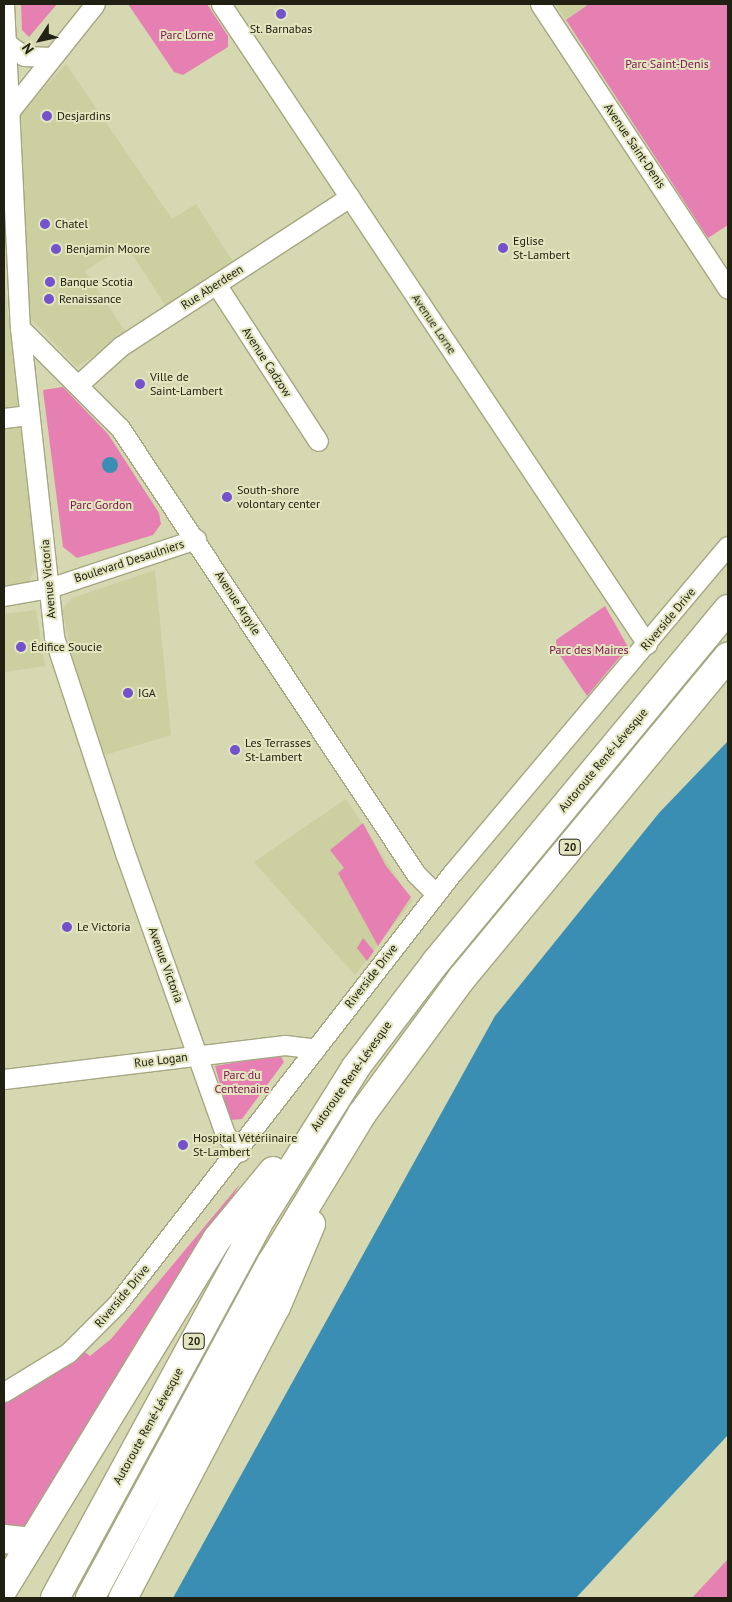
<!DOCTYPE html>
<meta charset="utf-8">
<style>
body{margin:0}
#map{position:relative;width:732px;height:1602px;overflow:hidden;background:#d5d8b0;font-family:"PT Sans",sans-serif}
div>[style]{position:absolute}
.built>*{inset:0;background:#cccfa0}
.green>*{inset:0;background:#e680b2}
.water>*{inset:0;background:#3a8eb3}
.round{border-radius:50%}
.roads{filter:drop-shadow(1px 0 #a5a781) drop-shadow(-1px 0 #a5a781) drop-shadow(0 1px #a5a781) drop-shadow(0 -1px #a5a781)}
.minor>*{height:19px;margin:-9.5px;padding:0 9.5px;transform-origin:9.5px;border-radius:9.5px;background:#fff}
.highway>*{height:28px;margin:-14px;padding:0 14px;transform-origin:14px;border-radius:14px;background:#fff}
.dots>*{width:14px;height:14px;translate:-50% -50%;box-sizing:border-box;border:2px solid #e2e5bd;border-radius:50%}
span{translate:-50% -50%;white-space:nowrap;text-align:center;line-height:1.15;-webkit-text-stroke:4px #e2e5bd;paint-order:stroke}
.shield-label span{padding:1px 4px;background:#e2e5bd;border:1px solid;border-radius:4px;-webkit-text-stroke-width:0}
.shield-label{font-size:11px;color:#202112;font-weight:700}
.poi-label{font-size:12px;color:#202112}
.left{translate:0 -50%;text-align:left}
.park-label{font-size:12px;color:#7d0f51}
.street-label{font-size:12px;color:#202112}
.frame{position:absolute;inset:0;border:5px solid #202112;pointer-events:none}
.north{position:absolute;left:15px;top:15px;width:50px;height:50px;-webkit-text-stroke:4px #e2e5bd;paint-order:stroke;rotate:235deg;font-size:14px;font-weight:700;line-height:20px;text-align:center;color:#202112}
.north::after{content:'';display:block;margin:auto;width:18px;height:22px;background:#202112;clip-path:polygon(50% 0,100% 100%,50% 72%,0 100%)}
</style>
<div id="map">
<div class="built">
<div style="clip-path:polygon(555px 4px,589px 4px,566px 20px)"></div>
<div style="clip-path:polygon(66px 64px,172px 219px,196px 204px,234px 263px,167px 308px,126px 245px,85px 271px,127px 334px,77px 367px,30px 318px,18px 134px,18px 116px)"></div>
<div style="clip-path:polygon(4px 278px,36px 566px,29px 582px,4px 586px)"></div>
<div style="clip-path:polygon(155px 570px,171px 735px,105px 755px,76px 673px,62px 609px,72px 598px)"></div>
<div style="clip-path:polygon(36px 610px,45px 666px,4px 672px,4px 614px)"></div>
<div style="clip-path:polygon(346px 799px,412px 901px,355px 975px,254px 862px)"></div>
</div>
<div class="green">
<div style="clip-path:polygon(21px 4px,57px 4px,29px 37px,22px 30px)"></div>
<div style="clip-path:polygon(128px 4px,207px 4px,228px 36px,228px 47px,183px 75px,174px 72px)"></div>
<div style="clip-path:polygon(589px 4px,728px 4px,728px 225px,708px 238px,566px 20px)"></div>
<div style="clip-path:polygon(63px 387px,108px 434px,159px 513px,161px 524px,153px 535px,77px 558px,63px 547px,43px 390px)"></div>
<div style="clip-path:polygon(605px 606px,628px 647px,587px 696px,557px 651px,556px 640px)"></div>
<div style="clip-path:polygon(363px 823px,386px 866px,411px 897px,378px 946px,338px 873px,344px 868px,330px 850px)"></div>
<div style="clip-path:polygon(363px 938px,374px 951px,367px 961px,357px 948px)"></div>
<div style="clip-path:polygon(280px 1055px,284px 1062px,242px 1119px,230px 1120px,215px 1066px)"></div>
<div style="clip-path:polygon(240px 1184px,40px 1516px,24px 1530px,5px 1530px,4px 1402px,85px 1352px,90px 1356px,111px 1339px)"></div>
<div style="clip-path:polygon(728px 1559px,728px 1598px,692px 1598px)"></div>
</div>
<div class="water">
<div class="round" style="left:102px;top:457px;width:16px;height:16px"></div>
<div style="clip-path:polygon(728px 741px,728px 1435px,576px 1598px,173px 1598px,495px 1016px,659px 813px)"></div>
</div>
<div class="roads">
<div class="minor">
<div style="left:4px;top:4px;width:324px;rotate:87.2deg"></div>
<div style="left:20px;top:328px;width:311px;rotate:83.7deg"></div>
<div style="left:54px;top:637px;width:227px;rotate:71.8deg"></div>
<div style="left:125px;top:853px;width:298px;rotate:70.4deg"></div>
<div style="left:225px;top:1134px;width:23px;rotate:50deg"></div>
<div style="left:221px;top:4px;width:769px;rotate:56.35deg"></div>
<div style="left:540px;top:4px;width:341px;rotate:56.6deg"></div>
<div style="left:5px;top:42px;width:24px;rotate:36deg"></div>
<div style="left:24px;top:56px;width:28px;rotate:2deg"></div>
<div style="left:8px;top:113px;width:139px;rotate:-51.4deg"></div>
<div style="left:216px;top:284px;width:187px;rotate:57deg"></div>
<div style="left:20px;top:328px;width:141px;rotate:45deg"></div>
<div style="left:120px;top:428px;width:535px;rotate:56.43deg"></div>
<div style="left:416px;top:874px;width:28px;rotate:45deg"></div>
<div style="left:80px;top:383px;width:55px;rotate:-42.1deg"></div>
<div style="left:121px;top:346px;width:273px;rotate:-33.1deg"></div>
<div style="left:4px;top:418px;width:25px;rotate:-7deg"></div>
<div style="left:4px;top:596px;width:46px;rotate:-10.1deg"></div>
<div style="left:49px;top:588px;width:155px;rotate:-18.4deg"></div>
<div style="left:4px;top:1079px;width:283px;rotate:-6.9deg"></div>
<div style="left:285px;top:1045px;width:31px;rotate:7deg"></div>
<div style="left:4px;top:1392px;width:75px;rotate:-31.4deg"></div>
<div style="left:68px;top:1353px;width:69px;rotate:-45deg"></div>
<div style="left:117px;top:1304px;width:547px;rotate:-52.13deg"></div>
<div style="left:453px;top:872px;width:426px;rotate:-49.9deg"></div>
</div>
<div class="highway">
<div style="left:4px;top:1539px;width:28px;rotate:6deg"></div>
<div style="left:4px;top:1588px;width:409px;rotate:-58.6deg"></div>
<div style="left:217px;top:1239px;width:88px;rotate:-50.5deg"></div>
<div style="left:55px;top:1598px;width:434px;rotate:-61.5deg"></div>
<div style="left:262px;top:1217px;width:177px;rotate:-57.9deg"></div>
<div style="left:356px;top:1067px;width:132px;rotate:-52.7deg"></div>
<div style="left:436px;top:962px;width:458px;rotate:-50.4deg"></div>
<div style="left:90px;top:1598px;width:382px;rotate:-61.6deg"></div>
<div style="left:272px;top:1262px;width:173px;rotate:-58.7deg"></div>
<div style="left:362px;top:1114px;width:169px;rotate:-53.7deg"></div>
<div style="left:462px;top:978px;width:417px;rotate:-50.4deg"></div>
<div style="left:123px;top:1598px;width:329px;rotate:-62.3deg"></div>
<div style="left:276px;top:1307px;width:90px;rotate:-67.1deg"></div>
</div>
</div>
<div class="dots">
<div style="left:281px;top:14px;background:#7253cd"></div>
<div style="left:47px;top:116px;background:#7253cd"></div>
<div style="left:45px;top:224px;background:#7253cd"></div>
<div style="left:503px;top:248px;background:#7253cd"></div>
<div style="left:56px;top:249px;background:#7253cd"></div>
<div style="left:50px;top:282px;background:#7253cd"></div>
<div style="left:49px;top:299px;background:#7253cd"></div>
<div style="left:140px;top:384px;background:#7253cd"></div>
<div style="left:227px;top:497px;background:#7253cd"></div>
<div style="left:21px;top:647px;background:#7253cd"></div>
<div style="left:128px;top:693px;background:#7253cd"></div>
<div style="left:235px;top:750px;background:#7253cd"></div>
<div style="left:67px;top:927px;background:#7253cd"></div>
<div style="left:183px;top:1145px;background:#7253cd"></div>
</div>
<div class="shield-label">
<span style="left:570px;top:847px">20</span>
<span style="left:194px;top:1341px">20</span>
</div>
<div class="poi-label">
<span style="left:281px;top:29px">St. Barnabas</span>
<span class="left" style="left:57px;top:116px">Desjardins</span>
<span class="left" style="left:55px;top:224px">Chatel</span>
<span class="left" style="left:513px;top:248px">Eglise<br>St-Lambert</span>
<span class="left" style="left:66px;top:249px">Benjamin Moore</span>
<span class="left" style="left:60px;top:282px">Banque Scotia</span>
<span class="left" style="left:59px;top:299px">Renaissance</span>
<span class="left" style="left:150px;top:384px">Ville de<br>Saint-Lambert</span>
<span class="left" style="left:237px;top:497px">South-shore<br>volontary center</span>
<span class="left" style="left:31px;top:647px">Édifice Soucie</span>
<span class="left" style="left:138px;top:693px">IGA</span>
<span class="left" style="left:245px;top:750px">Les Terrasses<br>St-Lambert</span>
<span class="left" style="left:77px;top:927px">Le Victoria</span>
<span class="left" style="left:193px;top:1145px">Hospital Vétériinaire<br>St-Lambert</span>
</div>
<div class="park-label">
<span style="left:187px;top:35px">Parc Lorne</span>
<span style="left:667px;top:64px">Parc Saint-Denis</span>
<span style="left:101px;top:505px">Parc Gordon</span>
<span style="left:589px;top:650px">Parc des Maires</span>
<span style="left:242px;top:1082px">Parc du<br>Centenaire</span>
</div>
<div class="street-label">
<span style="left:635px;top:146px;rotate:56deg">Avenue Saint-Denis</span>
<span style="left:212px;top:287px;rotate:-33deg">Rue Aberdeen</span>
<span style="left:434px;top:324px;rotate:56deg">Avenue Lorne</span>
<span style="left:267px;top:362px;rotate:57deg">Avenue Cadzow</span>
<span style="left:129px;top:561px;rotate:-18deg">Boulevard Desaulniers</span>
<span style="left:48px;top:579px;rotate:-95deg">Avenue Victoria</span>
<span style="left:238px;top:603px;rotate:57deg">Avenue Argyle</span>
<span style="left:668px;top:619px;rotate:-50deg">Riverside Drive</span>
<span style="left:603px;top:760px;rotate:-50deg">Autoroute René-Lévesque</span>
<span style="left:166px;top:965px;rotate:70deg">Avenue Victoria</span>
<span style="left:371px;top:976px;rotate:-52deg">Riverside Drive</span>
<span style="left:161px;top:1060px;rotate:-7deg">Rue Logan</span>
<span style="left:351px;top:1076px;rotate:-55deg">Autoroute René-Lévesque</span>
<span style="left:122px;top:1296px;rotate:-50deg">Riverside Drive</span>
<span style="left:148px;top:1426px;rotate:-61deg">Autoroute René-Lévesque</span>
</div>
<div class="frame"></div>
<div class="north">N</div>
</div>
